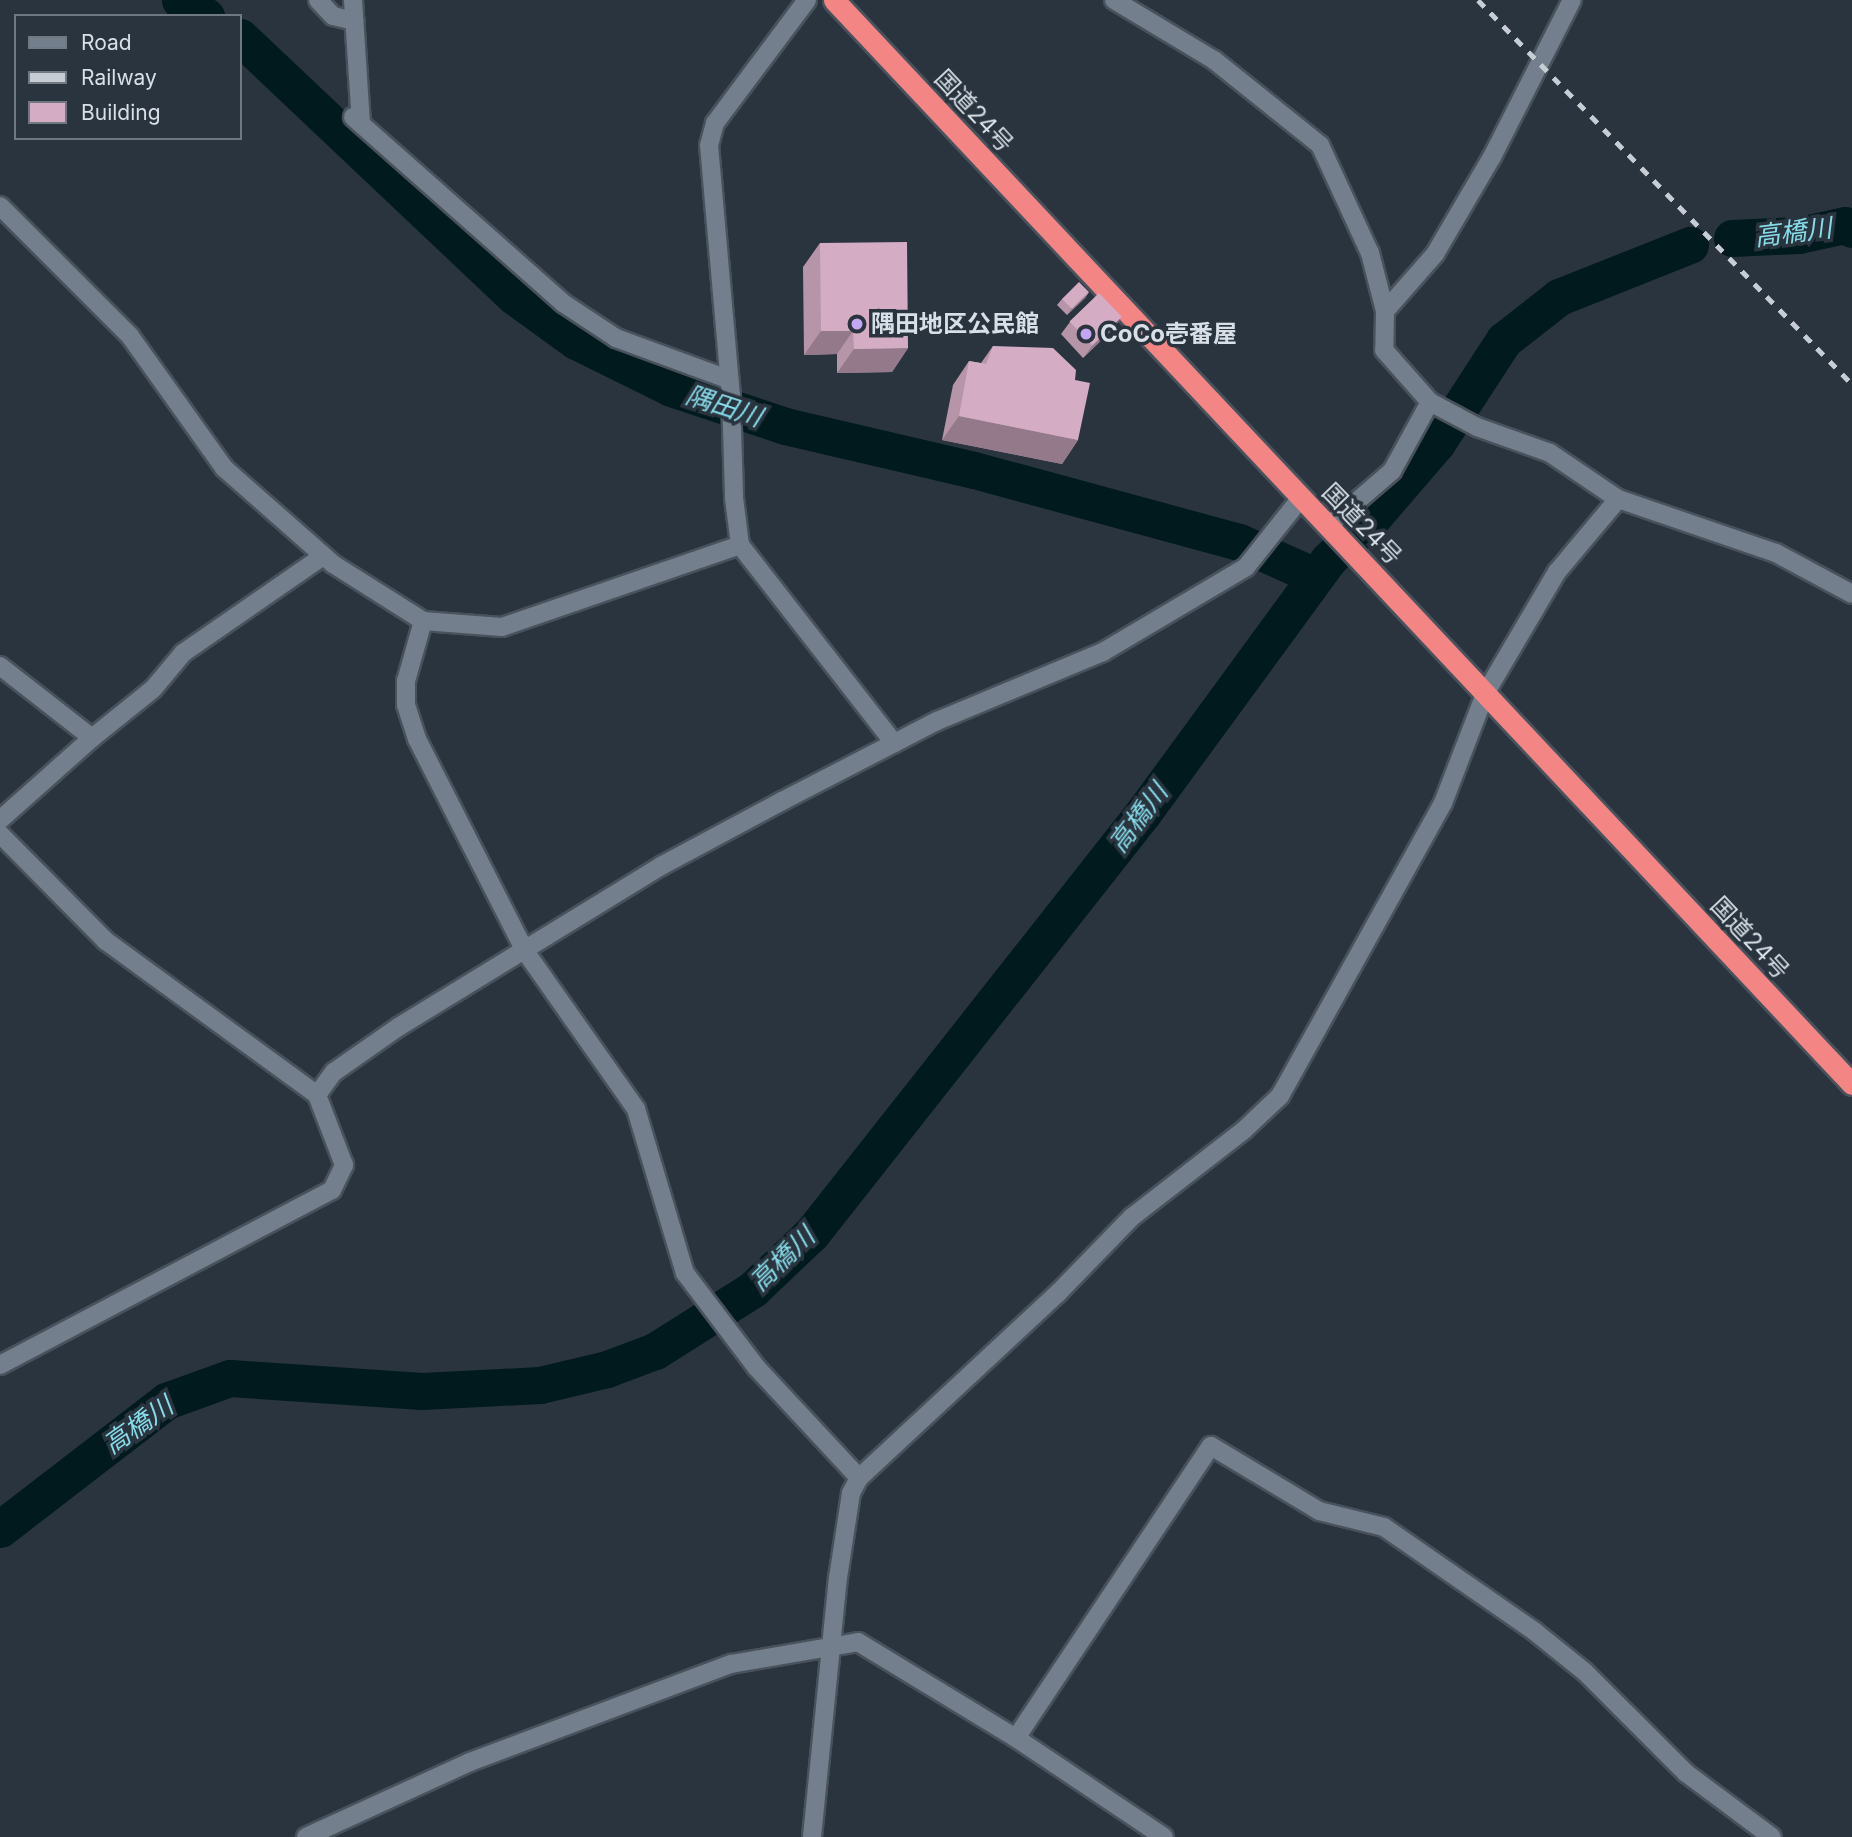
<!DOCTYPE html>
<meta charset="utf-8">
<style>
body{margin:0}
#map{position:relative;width:1852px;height:1837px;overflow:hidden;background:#2a343f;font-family:Inter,"Noto Sans JP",sans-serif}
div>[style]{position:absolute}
.river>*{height:37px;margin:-18.5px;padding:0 18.5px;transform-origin:18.5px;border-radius:18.5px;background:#011a1e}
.roads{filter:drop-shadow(2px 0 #49525c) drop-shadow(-2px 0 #49525c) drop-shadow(0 2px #49525c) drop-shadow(0 -2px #49525c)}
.street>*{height:18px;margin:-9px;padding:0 9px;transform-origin:9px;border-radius:9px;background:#737f8d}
.highway>*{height:21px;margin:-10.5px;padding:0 10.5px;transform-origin:10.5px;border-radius:10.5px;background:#f38585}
.rail>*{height:5px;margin-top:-2.5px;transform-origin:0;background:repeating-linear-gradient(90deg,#c6cdd5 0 9px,transparent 0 18px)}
.wall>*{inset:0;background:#b695a9}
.shaded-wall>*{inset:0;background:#94798a}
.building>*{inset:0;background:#d4adc5;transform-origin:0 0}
.dots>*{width:19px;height:19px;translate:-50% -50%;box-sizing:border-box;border:4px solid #2a343f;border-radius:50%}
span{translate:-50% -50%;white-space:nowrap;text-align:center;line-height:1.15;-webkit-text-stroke:7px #2a343f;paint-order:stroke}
.street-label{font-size:24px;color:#d8dfe6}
.poi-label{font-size:24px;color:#d8dfe6;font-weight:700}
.left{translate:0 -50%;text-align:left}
.water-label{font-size:26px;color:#87dcea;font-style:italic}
.legend{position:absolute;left:14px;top:14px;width:228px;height:126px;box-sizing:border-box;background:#2a343f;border:2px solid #707882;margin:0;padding:9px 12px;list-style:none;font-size:21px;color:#d8dfe6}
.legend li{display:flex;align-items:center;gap:14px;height:35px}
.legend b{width:35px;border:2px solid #707882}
</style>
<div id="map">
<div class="river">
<div style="left:180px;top:0;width:31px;rotate:32deg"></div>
<div style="left:240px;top:37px;width:377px;rotate:43.4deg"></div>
<div style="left:514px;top:296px;width:77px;rotate:36deg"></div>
<div style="left:576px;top:341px;width:106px;rotate:26.3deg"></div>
<div style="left:671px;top:388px;width:120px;rotate:18.4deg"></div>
<div style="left:785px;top:426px;width:194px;rotate:13.1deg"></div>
<div style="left:974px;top:470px;width:275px;rotate:15.2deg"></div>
<div style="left:1239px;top:542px;width:83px;rotate:24.1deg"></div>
<div style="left:1732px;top:238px;width:67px;rotate:-2.6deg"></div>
<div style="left:1799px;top:235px;width:47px;rotate:-12.3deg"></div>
<div style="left:1845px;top:225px;width:8px;rotate:30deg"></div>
<div style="left:0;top:1529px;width:210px;rotate:-37.6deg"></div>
<div style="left:166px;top:1401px;width:68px;rotate:-19.8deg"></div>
<div style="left:230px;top:1378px;width:192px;rotate:3.9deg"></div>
<div style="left:422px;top:1391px;width:118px;rotate:-2.9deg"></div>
<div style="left:540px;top:1385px;width:69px;rotate:-13.4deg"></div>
<div style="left:607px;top:1369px;width:51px;rotate:-20.6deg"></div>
<div style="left:655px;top:1351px;width:116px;rotate:-32.3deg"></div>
<div style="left:753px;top:1289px;width:81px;rotate:-43.5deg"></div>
<div style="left:812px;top:1233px;width:535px;rotate:-51.76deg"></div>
<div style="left:1143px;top:813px;width:313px;rotate:-53.8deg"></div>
<div style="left:1328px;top:560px;width:65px;rotate:-43.8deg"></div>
<div style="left:1375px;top:515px;width:95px;rotate:-49.3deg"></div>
<div style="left:1437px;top:443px;width:123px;rotate:-57deg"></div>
<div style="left:1504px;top:340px;width:70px;rotate:-38deg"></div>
<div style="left:1559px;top:297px;width:141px;rotate:-21.7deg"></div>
</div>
<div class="roads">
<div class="street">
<div style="left:318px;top:0;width:22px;rotate:47deg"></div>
<div style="left:333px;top:16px;width:22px;rotate:13deg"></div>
<div style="left:353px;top:0;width:124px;rotate:86.3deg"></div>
<div style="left:807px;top:0;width:154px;rotate:126.8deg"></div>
<div style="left:715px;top:123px;width:23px;rotate:105deg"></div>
<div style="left:709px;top:145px;width:250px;rotate:85deg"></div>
<div style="left:731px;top:394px;width:104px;rotate:88.3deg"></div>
<div style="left:734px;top:498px;width:47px;rotate:82.7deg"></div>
<div style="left:740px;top:545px;width:251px;rotate:52.1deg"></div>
<div style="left:1114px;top:0;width:117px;rotate:31deg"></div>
<div style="left:1214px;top:60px;width:136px;rotate:38.7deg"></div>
<div style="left:1320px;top:145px;width:119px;rotate:65.2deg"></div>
<div style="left:1370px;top:253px;width:60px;rotate:75.5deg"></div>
<div style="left:1385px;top:311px;width:39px;rotate:91deg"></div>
<div style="left:1384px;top:350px;width:69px;rotate:48.5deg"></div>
<div style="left:1430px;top:402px;width:53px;rotate:28deg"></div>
<div style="left:1477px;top:427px;width:77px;rotate:19.6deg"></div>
<div style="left:1550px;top:453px;width:82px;rotate:34.1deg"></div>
<div style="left:1618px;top:499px;width:167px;rotate:18.9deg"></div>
<div style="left:1776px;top:553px;width:86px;rotate:28.3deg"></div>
<div style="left:353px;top:117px;width:281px;rotate:41.5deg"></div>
<div style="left:563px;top:303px;width:64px;rotate:33.4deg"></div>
<div style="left:616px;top:338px;width:121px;rotate:20.2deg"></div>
<div style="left:0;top:206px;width:184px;rotate:45deg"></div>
<div style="left:130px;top:336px;width:162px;rotate:54.5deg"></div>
<div style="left:224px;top:468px;width:145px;rotate:41.4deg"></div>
<div style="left:333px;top:564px;width:107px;rotate:32.3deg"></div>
<div style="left:423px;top:621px;width:79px;rotate:4.3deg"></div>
<div style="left:502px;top:627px;width:252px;rotate:-19deg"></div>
<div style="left:1385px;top:311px;width:76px;rotate:-48.7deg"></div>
<div style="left:1435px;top:254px;width:113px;rotate:-59.6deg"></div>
<div style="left:1492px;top:157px;width:176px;rotate:-63deg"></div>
<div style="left:1327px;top:527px;width:86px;rotate:-40.7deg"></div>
<div style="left:1392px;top:471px;width:79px;rotate:-61.2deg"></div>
<div style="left:423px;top:621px;width:62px;rotate:105.8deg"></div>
<div style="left:406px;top:681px;width:24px;rotate:90deg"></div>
<div style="left:406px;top:705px;width:36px;rotate:72deg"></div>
<div style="left:417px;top:739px;width:238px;rotate:63deg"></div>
<div style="left:525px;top:951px;width:193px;rotate:54.9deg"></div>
<div style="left:636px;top:1109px;width:171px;rotate:73.4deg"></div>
<div style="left:685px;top:1273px;width:118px;rotate:52.9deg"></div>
<div style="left:756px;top:1367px;width:151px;rotate:47.1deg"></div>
<div style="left:0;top:666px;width:117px;rotate:38deg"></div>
<div style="left:92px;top:738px;width:123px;rotate:138.3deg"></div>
<div style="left:92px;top:738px;width:78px;rotate:-38.8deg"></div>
<div style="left:153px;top:689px;width:47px;rotate:-50.2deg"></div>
<div style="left:183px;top:653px;width:170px;rotate:-34.7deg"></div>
<div style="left:0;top:834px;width:151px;rotate:45.3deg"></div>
<div style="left:106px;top:941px;width:261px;rotate:36.1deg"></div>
<div style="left:0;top:1365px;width:375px;rotate:-27.8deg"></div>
<div style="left:332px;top:1190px;width:28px;rotate:-64deg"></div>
<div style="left:344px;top:1165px;width:75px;rotate:-111.1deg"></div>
<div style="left:317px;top:1095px;width:29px;rotate:-54deg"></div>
<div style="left:334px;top:1072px;width:80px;rotate:-34.9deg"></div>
<div style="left:400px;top:1026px;width:306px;rotate:-31.5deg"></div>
<div style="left:661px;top:866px;width:137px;rotate:-28.2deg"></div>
<div style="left:782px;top:801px;width:174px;rotate:-27.3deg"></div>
<div style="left:937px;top:721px;width:180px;rotate:-22.6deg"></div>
<div style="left:1103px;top:652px;width:166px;rotate:-30.7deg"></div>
<div style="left:1246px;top:567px;width:87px;rotate:-51.5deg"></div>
<div style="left:1016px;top:1738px;width:351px;rotate:-56.3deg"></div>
<div style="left:1211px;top:1446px;width:126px;rotate:31deg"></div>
<div style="left:1319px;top:1511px;width:67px;rotate:13.8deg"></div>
<div style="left:1384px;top:1527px;width:183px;rotate:34.7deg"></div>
<div style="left:1534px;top:1631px;width:65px;rotate:38.8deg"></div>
<div style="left:1585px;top:1672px;width:143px;rotate:45deg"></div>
<div style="left:1686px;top:1773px;width:107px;rotate:36.7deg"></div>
<div style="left:306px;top:1837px;width:180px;rotate:-24.6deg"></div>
<div style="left:470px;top:1762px;width:279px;rotate:-20.6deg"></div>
<div style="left:731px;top:1664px;width:129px;rotate:-9.8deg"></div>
<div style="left:858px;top:1642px;width:185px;rotate:31.3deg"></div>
<div style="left:1016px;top:1738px;width:178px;rotate:33.8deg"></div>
<div style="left:812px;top:1837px;width:260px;rotate:-84.3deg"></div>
<div style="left:838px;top:1578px;width:86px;rotate:-81.3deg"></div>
<div style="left:851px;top:1493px;width:17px;rotate:-62deg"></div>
<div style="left:859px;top:1478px;width:272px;rotate:-42.9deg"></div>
<div style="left:1058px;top:1293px;width:106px;rotate:-45.8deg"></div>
<div style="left:1132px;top:1217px;width:142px;rotate:-37.8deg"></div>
<div style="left:1244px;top:1130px;width:50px;rotate:-43.4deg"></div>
<div style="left:1280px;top:1096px;width:335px;rotate:-60.9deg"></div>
<div style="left:1443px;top:803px;width:117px;rotate:-68.9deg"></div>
<div style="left:1485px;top:694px;width:142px;rotate:-59.5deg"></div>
<div style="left:1557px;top:572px;width:95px;rotate:-50.1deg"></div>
</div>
<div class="highway">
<div style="left:834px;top:0;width:1487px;rotate:46.8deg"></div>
</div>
</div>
<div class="rail">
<div style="left:1478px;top:0;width:536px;rotate:45.76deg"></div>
</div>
<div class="wall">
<div style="clip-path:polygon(820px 243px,908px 348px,892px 372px,837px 373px,837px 354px,804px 355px,803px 267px)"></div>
<div style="clip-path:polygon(1089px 292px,1085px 298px,1067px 315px,1057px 305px,1062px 299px)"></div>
<div style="clip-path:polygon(1070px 322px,1113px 329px,1083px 358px,1061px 334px)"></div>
<div style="clip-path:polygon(993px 346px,1075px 380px,1078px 440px,1062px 464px,942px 440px,953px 385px,969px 361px,981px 363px)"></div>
</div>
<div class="shaded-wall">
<div style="clip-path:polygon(1089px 292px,1085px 298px,1067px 315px,1071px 309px)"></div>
<div style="clip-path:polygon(1122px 317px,1113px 329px,1083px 358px,1092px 346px)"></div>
<div style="clip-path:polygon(821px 331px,853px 331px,837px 354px,804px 355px)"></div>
<div style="clip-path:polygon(908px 348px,892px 372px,837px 373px,854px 349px)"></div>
<div style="clip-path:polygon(959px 416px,1078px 440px,1062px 464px,942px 440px)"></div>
</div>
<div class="building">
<div style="clip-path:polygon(907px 242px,908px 348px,854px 349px,853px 331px,821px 331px,820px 243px)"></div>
<div style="left:1079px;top:282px;width:14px;height:24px;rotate:45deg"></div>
<div style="left:1099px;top:293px;width:33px;height:41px;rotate:46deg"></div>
<div style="clip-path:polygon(993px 346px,1053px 348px,1076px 370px,1075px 380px,1090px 383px,1078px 440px,959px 416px,969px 361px,986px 364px)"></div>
</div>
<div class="dots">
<div style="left:857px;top:324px;background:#c3a7f2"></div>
<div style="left:1086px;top:334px;background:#c3a7f2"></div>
</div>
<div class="street-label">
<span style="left:974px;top:111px;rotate:47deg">国道24号</span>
<span style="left:1362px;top:524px;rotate:46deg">国道24号</span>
<span style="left:1750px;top:938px;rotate:47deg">国道24号</span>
</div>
<div class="poi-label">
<span class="left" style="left:871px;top:324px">隅田地区公民館</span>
<span class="left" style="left:1100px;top:334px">CoCo壱番屋</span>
</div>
<div class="water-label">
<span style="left:1793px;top:232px;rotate:-7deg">高橋川</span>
<span style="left:724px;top:406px;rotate:18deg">隅田川</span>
<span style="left:1138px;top:818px;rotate:-53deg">高橋川</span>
<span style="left:782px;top:1259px;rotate:-44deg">高橋川</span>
<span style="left:138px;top:1425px;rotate:-35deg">高橋川</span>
</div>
<ul class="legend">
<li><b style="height:9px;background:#737f8d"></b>Road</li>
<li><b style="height:9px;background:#c6cdd5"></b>Railway</li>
<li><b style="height:19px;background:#d4adc5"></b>Building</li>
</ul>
</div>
